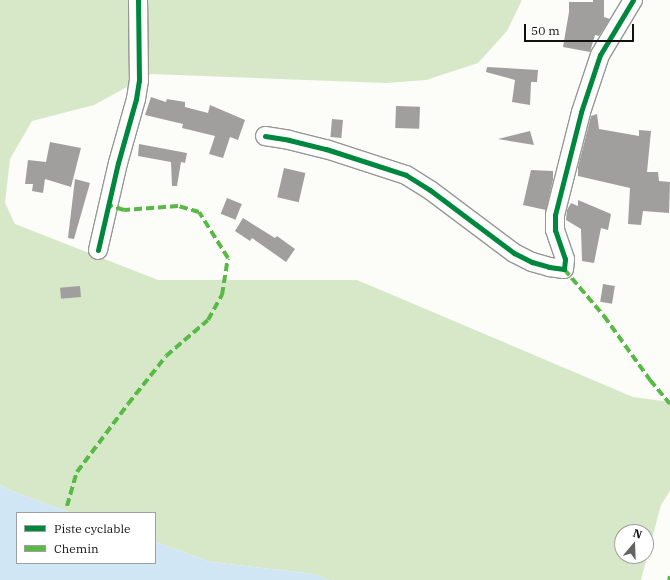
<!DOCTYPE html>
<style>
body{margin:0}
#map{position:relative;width:670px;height:580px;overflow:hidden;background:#fcfcf8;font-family:"IBM Plex Serif",serif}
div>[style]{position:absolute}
.forest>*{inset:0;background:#d6e8c8}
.water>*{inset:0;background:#d0e6f4}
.building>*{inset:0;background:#a09f9d;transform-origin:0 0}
.roads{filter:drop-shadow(1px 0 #979795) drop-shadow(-1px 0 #979795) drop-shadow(0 1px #979795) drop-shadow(0 -1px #979795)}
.minor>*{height:18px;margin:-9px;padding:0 9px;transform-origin:9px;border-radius:9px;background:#fffffe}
.quiet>*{height:4px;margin-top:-2px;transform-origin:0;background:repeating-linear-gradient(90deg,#58b947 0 8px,transparent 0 12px)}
.cycleway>*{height:5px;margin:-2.5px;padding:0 2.5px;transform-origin:2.5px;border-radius:2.5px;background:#00873e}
span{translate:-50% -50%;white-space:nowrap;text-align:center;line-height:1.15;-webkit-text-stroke:4px #fff;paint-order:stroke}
.legend{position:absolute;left:16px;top:512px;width:140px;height:52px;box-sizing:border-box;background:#fff;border:1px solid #a0a0a0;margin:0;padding:5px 7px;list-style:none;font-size:12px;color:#111}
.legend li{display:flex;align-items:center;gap:8px;height:20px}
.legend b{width:20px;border:1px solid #a0a0a0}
.north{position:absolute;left:614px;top:524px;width:40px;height:40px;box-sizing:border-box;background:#fff;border:1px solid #a0a0a0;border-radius:50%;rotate:19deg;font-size:11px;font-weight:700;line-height:16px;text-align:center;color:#111}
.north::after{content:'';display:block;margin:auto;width:14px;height:18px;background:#636362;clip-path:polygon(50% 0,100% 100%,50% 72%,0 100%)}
.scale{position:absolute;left:524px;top:24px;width:110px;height:18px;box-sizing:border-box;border:2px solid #111;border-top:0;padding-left:5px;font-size:12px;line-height:14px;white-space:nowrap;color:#111;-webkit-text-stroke:3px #fff;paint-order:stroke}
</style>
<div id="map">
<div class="forest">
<div style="clip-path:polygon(evenodd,0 0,522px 0,507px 31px,478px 63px,426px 80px,386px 83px,151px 74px,94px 105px,32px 121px,10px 159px,5px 203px,15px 224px,158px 280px,357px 280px,633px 397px,670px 402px,670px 491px,661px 505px,641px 580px,329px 580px,314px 574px,211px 562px,155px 542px,155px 513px,71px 513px,14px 492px,0 485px,0 0,622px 532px,646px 532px,646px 556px,622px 556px,622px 532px)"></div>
</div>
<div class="water">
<div style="clip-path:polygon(0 485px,14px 492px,71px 513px,17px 513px,17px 563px,155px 563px,155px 542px,211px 562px,314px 574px,329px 580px,0 580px)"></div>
</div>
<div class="building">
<div style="clip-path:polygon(593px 0,604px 0,604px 17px,610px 19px,599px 36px,595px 35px,590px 52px,563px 47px,569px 12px,569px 2px,593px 2px)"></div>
<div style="clip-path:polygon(487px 67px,538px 70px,537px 82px,531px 82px,530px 105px,512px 102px,515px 80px,486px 72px)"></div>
<div style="clip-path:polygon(151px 97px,166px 102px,167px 99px,185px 102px,185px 107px,208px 113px,210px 105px,245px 120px,238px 140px,230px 137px,223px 158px,209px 154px,215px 136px,182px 128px,183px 124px,145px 115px)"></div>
<div style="left:396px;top:106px;width:24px;height:22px;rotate:2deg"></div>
<div style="clip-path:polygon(597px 114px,599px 129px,639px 136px,639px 130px,651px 131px,647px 172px,658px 172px,659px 181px,670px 182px,669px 213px,643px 211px,641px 225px,628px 224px,630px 188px,578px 176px,578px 167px,591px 116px)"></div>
<div style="left:332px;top:119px;width:11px;height:18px;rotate:5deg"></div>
<div style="clip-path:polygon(530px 131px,534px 145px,498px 139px)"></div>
<div style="clip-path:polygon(50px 142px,81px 148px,71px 187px,45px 179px,43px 193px,32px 191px,33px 184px,25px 184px,28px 160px,46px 162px)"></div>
<div style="clip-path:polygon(139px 144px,187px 153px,185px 163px,181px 162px,177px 186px,172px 186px,171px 162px,138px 156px)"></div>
<div style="left:284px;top:168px;width:22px;height:30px;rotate:13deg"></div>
<div style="clip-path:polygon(531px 170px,553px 171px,553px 180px,546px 210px,523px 205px)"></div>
<div style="clip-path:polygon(75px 179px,90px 183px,74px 239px,68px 238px)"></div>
<div style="left:227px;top:198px;width:16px;height:17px;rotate:22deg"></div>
<div style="clip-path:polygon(578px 200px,611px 214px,608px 230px,601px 228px,594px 263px,582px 261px,581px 229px,566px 220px,567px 210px,571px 203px,578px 206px)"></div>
<div style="clip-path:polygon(243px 218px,275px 238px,277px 236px,295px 249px,286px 262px,252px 238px,250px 241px,235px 231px)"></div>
<div style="left:603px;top:284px;width:12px;height:18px;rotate:9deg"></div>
<div style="left:80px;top:286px;width:11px;height:20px;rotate:85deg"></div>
</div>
<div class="roads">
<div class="minor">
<div style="left:265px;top:136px;width:24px;rotate:9deg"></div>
<div style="left:289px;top:140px;width:38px;rotate:14deg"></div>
<div style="left:326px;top:149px;width:84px;rotate:18deg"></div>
<div style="left:406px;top:175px;width:28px;rotate:32deg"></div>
<div style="left:430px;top:190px;width:105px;rotate:36.9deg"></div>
<div style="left:514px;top:253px;width:20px;rotate:27deg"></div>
<div style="left:532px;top:262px;width:18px;rotate:16deg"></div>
<div style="left:549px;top:267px;width:15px;rotate:8deg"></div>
<div style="left:564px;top:269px;width:10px;rotate:-84deg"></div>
<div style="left:565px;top:259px;width:31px;rotate:-109deg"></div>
<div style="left:555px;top:230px;width:15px;rotate:-90deg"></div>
<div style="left:555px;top:215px;width:106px;rotate:-75.8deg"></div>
<div style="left:581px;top:112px;width:60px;rotate:-71.6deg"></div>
<div style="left:600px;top:55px;width:64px;rotate:-59deg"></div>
<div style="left:98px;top:250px;width:89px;rotate:-77.1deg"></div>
<div style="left:118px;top:163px;width:66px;rotate:-74.3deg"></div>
<div style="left:136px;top:99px;width:18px;rotate:-81deg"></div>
<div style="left:139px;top:81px;width:81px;rotate:-90.7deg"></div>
</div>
</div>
<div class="quiet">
<div style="left:564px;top:269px;width:62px;rotate:49.6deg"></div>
<div style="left:604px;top:316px;width:79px;rotate:54.3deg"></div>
<div style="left:650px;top:380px;width:31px;rotate:50deg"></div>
<div style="left:67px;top:506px;width:35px;rotate:-74deg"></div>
<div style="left:77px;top:472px;width:85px;rotate:-53.1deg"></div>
<div style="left:128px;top:404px;width:61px;rotate:-51.6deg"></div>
<div style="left:166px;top:356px;width:55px;rotate:-40.6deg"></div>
<div style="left:208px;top:320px;width:29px;rotate:-61deg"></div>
<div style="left:222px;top:295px;width:37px;rotate:-81deg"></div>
<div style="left:228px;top:258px;width:54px;rotate:-122.2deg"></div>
<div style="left:199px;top:212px;width:22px;rotate:-164deg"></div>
<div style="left:178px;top:206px;width:54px;rotate:175.8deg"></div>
<div style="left:124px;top:210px;width:17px;rotate:-163deg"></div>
<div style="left:669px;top:580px;width:4px;rotate:-76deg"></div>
</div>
<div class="cycleway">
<div style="left:265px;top:136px;width:24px;rotate:9deg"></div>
<div style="left:289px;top:140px;width:38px;rotate:14deg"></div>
<div style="left:326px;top:149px;width:84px;rotate:18deg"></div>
<div style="left:406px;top:175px;width:28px;rotate:32deg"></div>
<div style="left:430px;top:190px;width:105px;rotate:36.9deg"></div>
<div style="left:514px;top:253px;width:20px;rotate:27deg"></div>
<div style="left:532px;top:262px;width:18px;rotate:16deg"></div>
<div style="left:549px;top:267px;width:15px;rotate:8deg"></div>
<div style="left:564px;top:269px;width:10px;rotate:-84deg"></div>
<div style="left:565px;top:259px;width:31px;rotate:-109deg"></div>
<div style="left:555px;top:230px;width:15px;rotate:-90deg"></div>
<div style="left:555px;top:215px;width:106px;rotate:-75.8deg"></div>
<div style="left:581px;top:112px;width:60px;rotate:-71.6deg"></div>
<div style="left:600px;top:55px;width:64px;rotate:-59deg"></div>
<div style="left:98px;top:250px;width:89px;rotate:-77.1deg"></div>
<div style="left:118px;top:163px;width:66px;rotate:-74.3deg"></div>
<div style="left:136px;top:99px;width:18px;rotate:-81deg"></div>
<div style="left:139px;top:81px;width:81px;rotate:-90.7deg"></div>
</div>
<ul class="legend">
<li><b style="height:5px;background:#00873e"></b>Piste cyclable</li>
<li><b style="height:5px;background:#58b947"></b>Chemin</li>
</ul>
<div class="north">N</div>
<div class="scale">50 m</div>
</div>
